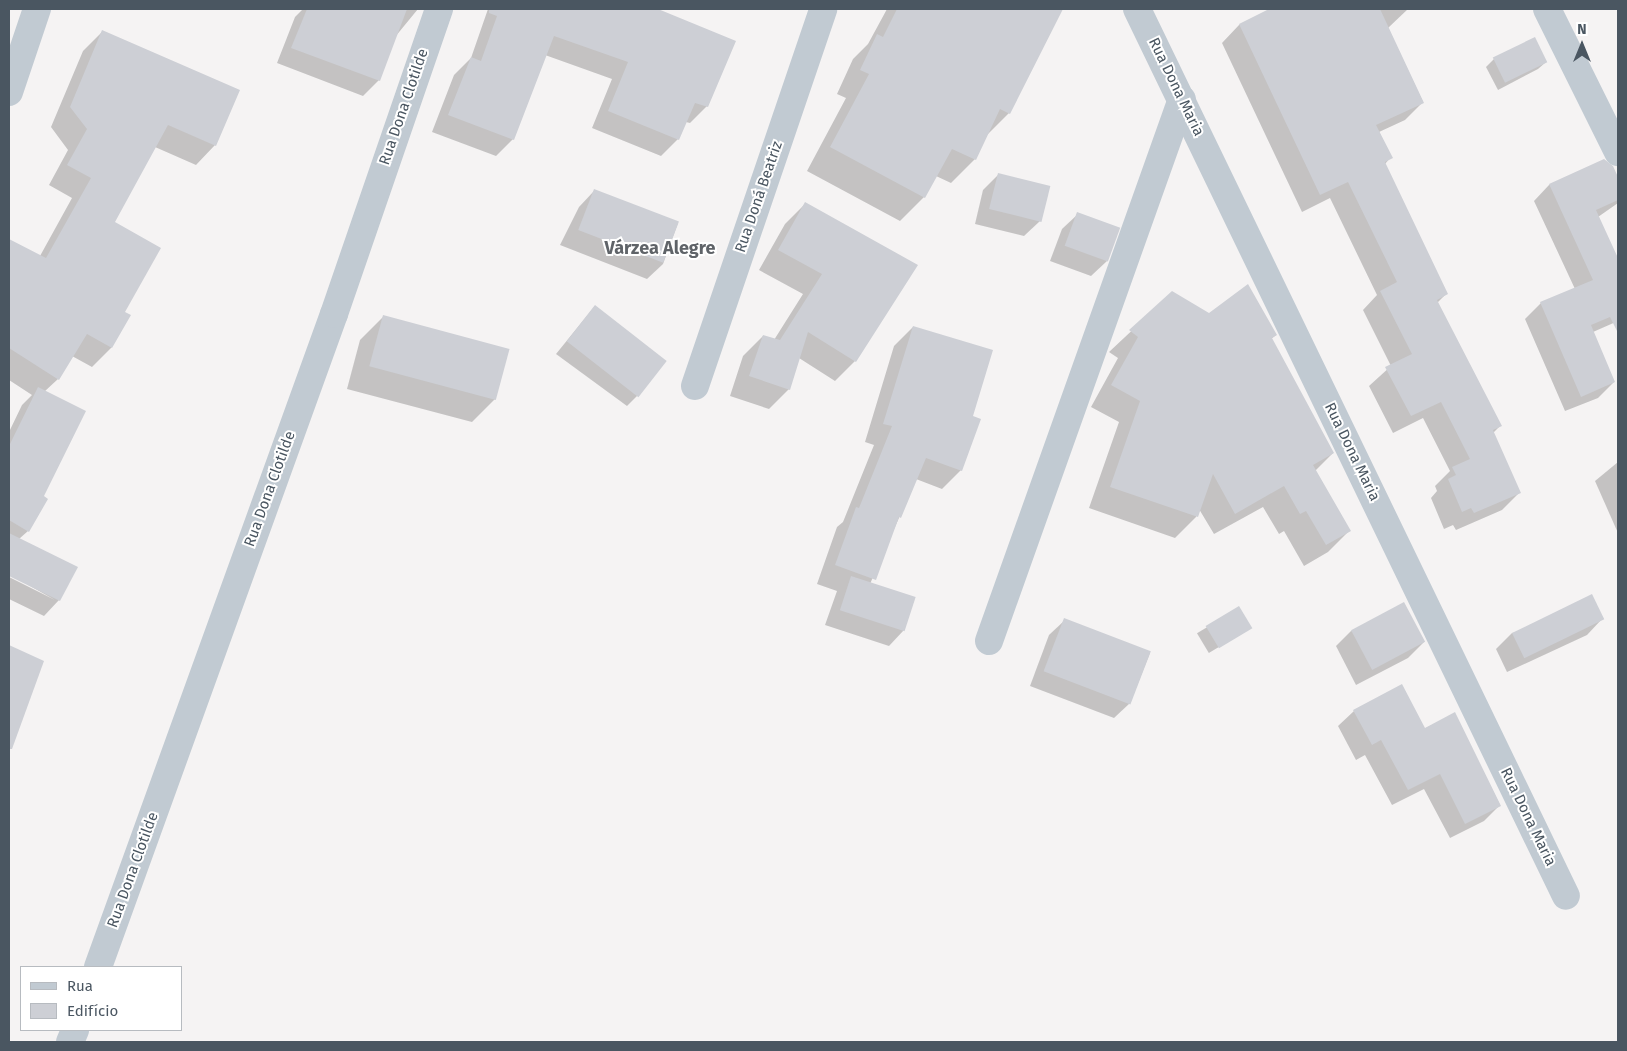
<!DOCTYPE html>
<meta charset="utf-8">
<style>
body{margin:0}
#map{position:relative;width:1627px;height:1051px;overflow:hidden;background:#f5f3f3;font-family:"Fira Sans",sans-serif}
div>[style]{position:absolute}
.shadow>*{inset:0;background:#0003;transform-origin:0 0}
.building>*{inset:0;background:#cdcfd5;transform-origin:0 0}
.minor>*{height:28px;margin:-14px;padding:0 14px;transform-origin:14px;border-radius:14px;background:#c1cad2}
span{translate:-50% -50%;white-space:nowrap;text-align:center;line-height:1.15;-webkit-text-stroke:4px #fff;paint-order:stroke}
.street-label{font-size:15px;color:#4a5661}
.quarter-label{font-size:18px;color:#5f6368;font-weight:700}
.frame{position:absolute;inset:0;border:10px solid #4a5661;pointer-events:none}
.legend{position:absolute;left:20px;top:966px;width:162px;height:65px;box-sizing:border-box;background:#fff;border:1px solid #b7bbc0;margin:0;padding:6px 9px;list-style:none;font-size:15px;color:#4a5661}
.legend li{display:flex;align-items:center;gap:10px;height:25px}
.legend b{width:25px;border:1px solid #b7bbc0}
.north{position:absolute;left:1557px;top:20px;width:50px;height:50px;-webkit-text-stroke:4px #fff;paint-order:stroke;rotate:0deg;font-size:14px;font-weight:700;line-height:20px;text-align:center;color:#4a5661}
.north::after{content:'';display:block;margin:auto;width:18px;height:22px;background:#4a5661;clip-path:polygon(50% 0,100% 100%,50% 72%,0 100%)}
</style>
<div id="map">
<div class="shadow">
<div style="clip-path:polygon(303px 9px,418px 9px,395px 37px,379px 80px,363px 96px,277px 63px,295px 17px)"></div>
<div style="clip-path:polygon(488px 9px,655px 9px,734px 42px,707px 106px,690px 123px,686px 122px,678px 139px,661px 156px,592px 128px,612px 79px,545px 55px,513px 139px,496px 156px,432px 132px,454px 75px,471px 58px)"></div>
<div style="clip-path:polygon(887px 9px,1061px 9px,1009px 113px,986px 136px,975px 159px,951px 183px,936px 176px,924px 197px,900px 221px,807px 171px,846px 98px,837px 94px,853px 59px,868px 44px)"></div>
<div style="clip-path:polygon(1272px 9px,1408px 9px,1388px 28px,1423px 102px,1405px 120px,1379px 132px,1391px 157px,1385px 164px,1446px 294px,1437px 303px,1500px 426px,1493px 433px,1519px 493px,1502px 510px,1456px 530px,1453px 525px,1444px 529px,1431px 498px,1437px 491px,1435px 486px,1450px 471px,1423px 418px,1393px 433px,1369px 386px,1391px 366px,1363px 310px,1377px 295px,1330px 198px,1302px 212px,1222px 43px,1239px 25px)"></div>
<div style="clip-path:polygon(102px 32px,215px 145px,196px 165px,155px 147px,113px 223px,123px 313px,111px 348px,92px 367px,72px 356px,58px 379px,44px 392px,42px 497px,28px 531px,19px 539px,59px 600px,44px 616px,9px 599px,9px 577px,55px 600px,9px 574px,9px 432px,22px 405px,32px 395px,9px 380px,9px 246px,13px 242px,40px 256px,72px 198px,49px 185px,68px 150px,51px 127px,83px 51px)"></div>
<div style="clip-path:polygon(1494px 59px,1546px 62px,1538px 69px,1498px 90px,1486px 67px)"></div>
<div style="clip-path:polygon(1604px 160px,1612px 167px,1618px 180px,1618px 203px,1598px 217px,1618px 261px,1618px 321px,1593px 332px,1614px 382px,1598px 398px,1565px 411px,1525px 319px,1541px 303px,1575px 289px,1534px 201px,1549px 185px)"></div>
<div style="clip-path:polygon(999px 174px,1040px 221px,1024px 236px,975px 224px,983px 190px)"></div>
<div style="clip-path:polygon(594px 191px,678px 223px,663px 264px,647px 279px,560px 245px,579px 207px)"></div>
<div style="clip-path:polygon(805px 204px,855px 361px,835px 381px,799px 358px,789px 389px,769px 409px,730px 396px,743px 356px,763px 336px,774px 340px,803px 294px,759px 270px,785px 224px)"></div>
<div style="clip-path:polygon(1078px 214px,1118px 228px,1107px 261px,1091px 276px,1050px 261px,1062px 229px)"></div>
<div style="clip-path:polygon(1172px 293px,1209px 314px,1276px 335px,1271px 339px,1333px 453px,1315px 471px,1349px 531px,1328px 552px,1304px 566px,1284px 531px,1279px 534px,1263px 507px,1214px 534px,1199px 509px,1196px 517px,1175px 538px,1089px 508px,1119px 422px,1091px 407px,1118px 358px,1109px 352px)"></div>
<div style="clip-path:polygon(595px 306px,640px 393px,627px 406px,556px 354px)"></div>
<div style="clip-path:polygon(383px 317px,495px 399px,472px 422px,347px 389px,360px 340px)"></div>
<div style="clip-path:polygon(913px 327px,972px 417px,961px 470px,942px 489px,916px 479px,870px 584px,904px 630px,889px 646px,825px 625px,837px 591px,817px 584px,837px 527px,843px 522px,874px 445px,865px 442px,894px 346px)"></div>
<div style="clip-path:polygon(1618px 462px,1618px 533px,1595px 481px)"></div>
<div style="left:1239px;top:608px;width:23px;height:49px;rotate:59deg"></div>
<div style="clip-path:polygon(1602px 619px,1587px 635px,1507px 672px,1496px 649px,1512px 633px)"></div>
<div style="clip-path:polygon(1065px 620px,1150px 653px,1130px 703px,1114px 718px,1030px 686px,1049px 635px)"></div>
<div style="clip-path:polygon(1351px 631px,1424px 642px,1408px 658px,1356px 685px,1336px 646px)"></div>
<div style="clip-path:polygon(9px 647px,42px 662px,9px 748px)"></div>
<div style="clip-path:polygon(1354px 711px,1424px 729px,1454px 714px,1500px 805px,1484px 821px,1450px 838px,1424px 789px,1392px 805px,1365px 755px,1356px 760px,1338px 726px)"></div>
</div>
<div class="building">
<div style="clip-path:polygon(307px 9px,407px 9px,380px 81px,291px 48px)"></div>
<div style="clip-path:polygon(489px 9px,658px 9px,736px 41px,708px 107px,695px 103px,679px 140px,608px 111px,628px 62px,554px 36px,514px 140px,448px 115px,471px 57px,481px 61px,497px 16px,489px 13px)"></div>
<div style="clip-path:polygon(897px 9px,1063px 9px,1010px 114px,1000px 109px,976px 160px,952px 149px,925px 198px,830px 147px,869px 74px,860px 70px,877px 34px,883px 37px)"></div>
<div style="clip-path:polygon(1269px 9px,1380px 9px,1424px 103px,1376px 125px,1393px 158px,1385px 162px,1448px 294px,1437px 300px,1502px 426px,1493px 430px,1521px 493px,1474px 513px,1471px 508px,1462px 512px,1448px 479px,1456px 475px,1452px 467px,1470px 459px,1441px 402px,1411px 416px,1385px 367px,1412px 354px,1380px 291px,1397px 282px,1348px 182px,1320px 195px,1239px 24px)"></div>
<div style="clip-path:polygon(102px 30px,240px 90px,216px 146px,168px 125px,115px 222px,161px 248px,125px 312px,131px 315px,112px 348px,87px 334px,59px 380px,9px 348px,9px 239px,46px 258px,91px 178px,67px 165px,87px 129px,70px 107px)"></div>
<div style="left:1535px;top:37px;width:28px;height:47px;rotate:64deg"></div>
<div style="clip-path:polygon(1604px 159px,1613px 166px,1618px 177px,1618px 200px,1596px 210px,1618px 258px,1618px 333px,1610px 317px,1591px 325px,1615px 382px,1581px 397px,1540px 302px,1593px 280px,1549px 184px)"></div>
<div style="left:998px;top:173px;width:54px;height:37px;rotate:14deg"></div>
<div style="left:594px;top:189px;width:91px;height:44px;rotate:21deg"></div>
<div style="clip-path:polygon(805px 202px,918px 265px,856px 362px,808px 332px,790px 390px,749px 376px,763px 335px,780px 340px,822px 274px,778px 250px)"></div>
<div style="left:1077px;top:212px;width:46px;height:36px;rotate:20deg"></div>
<div style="clip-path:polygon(1248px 284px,1277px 335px,1272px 338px,1334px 453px,1313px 465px,1351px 531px,1326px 545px,1306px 511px,1300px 514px,1284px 486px,1235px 514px,1213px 474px,1198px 517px,1110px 487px,1140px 401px,1111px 385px,1138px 337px,1129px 330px,1172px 291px,1209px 313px)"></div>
<div style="left:595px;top:305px;width:91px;height:46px;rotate:38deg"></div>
<div style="left:383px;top:315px;width:131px;height:53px;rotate:15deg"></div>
<div style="clip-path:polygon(913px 326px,993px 350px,973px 416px,981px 419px,962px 471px,926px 458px,901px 518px,899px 517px,876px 580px,835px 565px,856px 507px,859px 508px,892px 426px,883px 424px)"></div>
<div style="clip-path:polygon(38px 387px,86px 411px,44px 496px,48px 499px,29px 532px,9px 520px,9px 446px)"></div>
<div style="clip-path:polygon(9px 533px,78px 567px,60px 601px,9px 576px)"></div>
<div style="left:851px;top:576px;width:68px;height:36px;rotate:18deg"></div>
<div style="left:1592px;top:594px;width:28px;height:89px;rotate:64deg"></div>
<div style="left:1404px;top:602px;width:45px;height:60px;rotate:62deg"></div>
<div style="left:1239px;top:606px;width:26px;height:39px;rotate:59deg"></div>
<div style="left:1064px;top:618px;width:93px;height:57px;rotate:21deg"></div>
<div style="clip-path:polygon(9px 645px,44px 661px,12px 749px,9px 749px)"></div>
<div style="clip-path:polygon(1402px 684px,1425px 728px,1455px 712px,1501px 806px,1465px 824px,1440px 774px,1408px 790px,1381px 740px,1372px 745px,1353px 710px)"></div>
</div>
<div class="minor">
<div style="left:1137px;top:9px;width:985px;rotate:64.19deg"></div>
<div style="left:1547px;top:9px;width:160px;rotate:63.6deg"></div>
<div style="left:9px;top:92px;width:88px;rotate:-71.4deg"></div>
<div style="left:695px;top:386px;width:398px;rotate:-71.2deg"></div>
<div style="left:989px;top:641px;width:575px;rotate:-70.4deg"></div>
<div style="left:98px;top:967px;width:694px;rotate:-70.13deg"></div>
<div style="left:334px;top:314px;width:323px;rotate:-71deg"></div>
<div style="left:70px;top:1042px;width:13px;rotate:-67deg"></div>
</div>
<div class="street-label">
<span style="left:1176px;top:87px;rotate:64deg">Rua Dona Maria</span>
<span style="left:404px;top:107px;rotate:-71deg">Rua Dona Clotilde</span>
<span style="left:759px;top:197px;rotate:-71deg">Rua Doná Beatriz</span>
<span style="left:1352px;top:452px;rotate:64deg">Rua Dona Maria</span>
<span style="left:270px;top:489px;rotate:-70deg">Rua Dona Clotilde</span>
<span style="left:1528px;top:817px;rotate:64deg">Rua Dona Maria</span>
<span style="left:133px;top:870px;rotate:-70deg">Rua Dona Clotilde</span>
</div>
<div class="quarter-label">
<span style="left:660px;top:248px">Várzea Alegre</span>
</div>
<div class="frame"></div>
<ul class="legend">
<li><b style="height:6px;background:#c1cad2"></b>Rua</li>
<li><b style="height:14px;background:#cdcfd5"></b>Edifício</li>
</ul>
<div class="north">N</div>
</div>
